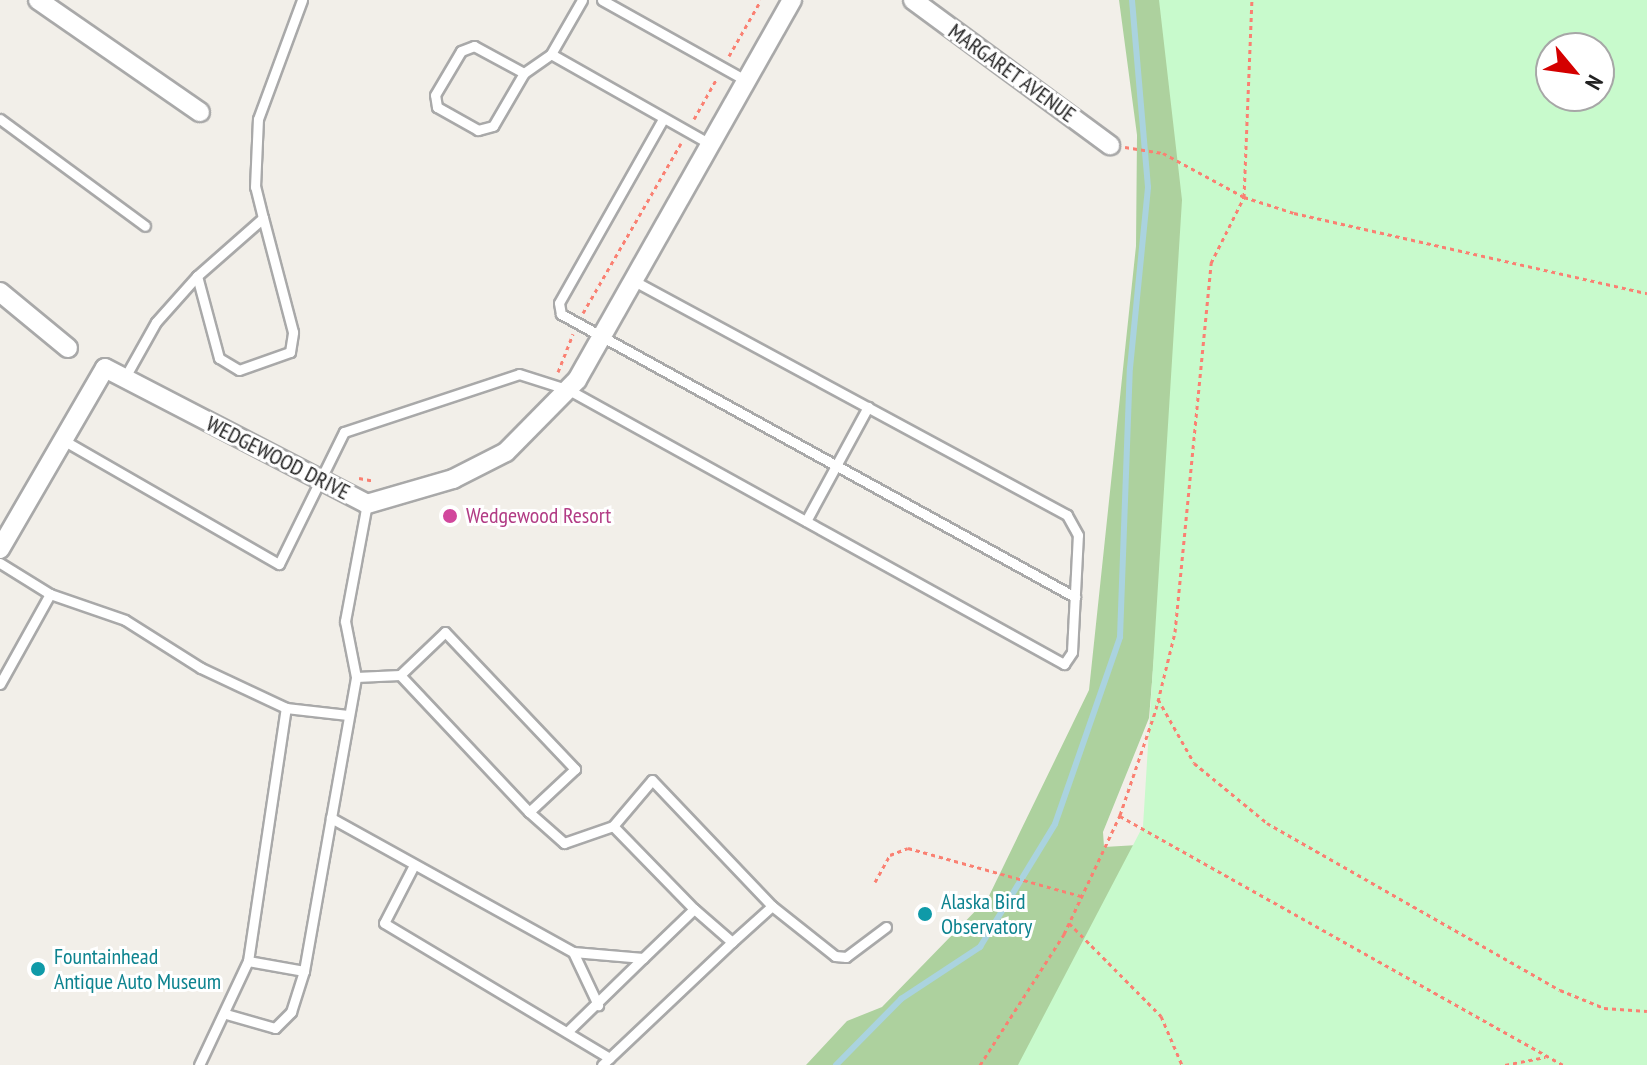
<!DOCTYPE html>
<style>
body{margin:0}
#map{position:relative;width:1647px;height:1065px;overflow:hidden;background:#f2efe9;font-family:"PT Sans Narrow",sans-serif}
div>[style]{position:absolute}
.forest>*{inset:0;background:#add19e}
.park>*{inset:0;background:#c8facc}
.stream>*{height:6px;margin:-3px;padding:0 3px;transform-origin:3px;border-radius:3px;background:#aad3df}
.path>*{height:3px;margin-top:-1.5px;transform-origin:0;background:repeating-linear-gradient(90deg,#fa8072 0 4px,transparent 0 8px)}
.roads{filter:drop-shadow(2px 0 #a9a9a9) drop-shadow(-2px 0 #a9a9a9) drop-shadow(0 2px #a9a9a9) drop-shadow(0 -2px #a9a9a9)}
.lane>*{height:9px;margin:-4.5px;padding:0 4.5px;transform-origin:4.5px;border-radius:4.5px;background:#fff}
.street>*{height:18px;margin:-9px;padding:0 9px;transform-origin:9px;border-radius:9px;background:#fff}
.dots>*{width:22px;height:22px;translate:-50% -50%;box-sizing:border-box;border:4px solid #fff;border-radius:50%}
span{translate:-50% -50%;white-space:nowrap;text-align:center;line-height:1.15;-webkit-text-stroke:6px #fff;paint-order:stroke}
.street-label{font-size:22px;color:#222}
.hotel-label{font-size:22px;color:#b23c85}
.left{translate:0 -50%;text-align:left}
.culture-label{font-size:22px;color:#0d838f}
.north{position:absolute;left:1535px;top:32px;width:80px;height:80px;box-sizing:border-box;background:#fff;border:2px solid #a7a7a7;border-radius:50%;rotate:119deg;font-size:22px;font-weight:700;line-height:32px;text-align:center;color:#222}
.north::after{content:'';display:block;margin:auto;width:28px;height:36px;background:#d40000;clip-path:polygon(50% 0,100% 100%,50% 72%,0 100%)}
</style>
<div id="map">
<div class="forest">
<div style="clip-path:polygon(1119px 0,1209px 0,1149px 718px,1103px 832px,1104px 847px,1138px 845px,1587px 1065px,806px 1065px,847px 1021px,882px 1007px,988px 898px,1089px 690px,1136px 246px,1137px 135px)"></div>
</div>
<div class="park">
<div style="clip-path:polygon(evenodd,1159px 0,1647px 0,1647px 1065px,1018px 1065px,1143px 826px,1182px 200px,1159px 0,1551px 48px,1599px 48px,1599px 96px,1551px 96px,1551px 48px)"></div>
</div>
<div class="stream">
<div style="left:836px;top:1065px;width:93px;rotate:-45.4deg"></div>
<div style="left:901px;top:999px;width:95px;rotate:-33.4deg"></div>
<div style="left:980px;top:947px;width:144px;rotate:-58.6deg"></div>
<div style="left:1055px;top:824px;width:198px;rotate:-70.8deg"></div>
<div style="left:1120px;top:637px;width:269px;rotate:-87.9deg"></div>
<div style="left:1130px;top:368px;width:182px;rotate:-84.3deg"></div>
<div style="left:1148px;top:187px;width:188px;rotate:-94.9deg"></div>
</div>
<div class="path">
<div style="left:729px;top:56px;width:64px;rotate:-60.3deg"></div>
<div style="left:694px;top:119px;width:45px;rotate:-60.6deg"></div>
<div style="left:1125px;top:147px;width:38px;rotate:9deg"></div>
<div style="left:1163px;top:153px;width:92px;rotate:28.5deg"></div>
<div style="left:1244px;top:197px;width:52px;rotate:17.7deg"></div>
<div style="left:1294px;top:213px;width:362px;rotate:12.8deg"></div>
<div style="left:583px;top:313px;width:196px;rotate:-60deg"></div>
<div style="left:558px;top:372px;width:41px;rotate:-68.5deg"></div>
<div style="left:359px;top:478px;width:16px;rotate:11deg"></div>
<div style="left:1158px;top:699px;width:73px;rotate:60.6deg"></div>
<div style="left:1194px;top:763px;width:94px;rotate:39.4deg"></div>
<div style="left:1267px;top:823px;width:337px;rotate:29.7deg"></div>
<div style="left:1560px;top:990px;width:48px;rotate:22.2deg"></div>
<div style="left:1604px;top:1008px;width:43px;rotate:4deg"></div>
<div style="left:1120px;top:816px;width:508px;rotate:29.34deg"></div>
<div style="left:875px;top:882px;width:31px;rotate:-61deg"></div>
<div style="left:890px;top:855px;width:19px;rotate:-21deg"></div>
<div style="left:908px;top:848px;width:180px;rotate:15.5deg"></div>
<div style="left:1069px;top:923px;width:131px;rotate:45.3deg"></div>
<div style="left:1161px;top:1016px;width:53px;rotate:66.8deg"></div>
<div style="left:980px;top:1065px;width:156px;rotate:-57.3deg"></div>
<div style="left:1064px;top:934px;width:132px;rotate:-64.8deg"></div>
<div style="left:1120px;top:815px;width:112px;rotate:-71.2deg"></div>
<div style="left:1156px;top:709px;width:79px;rotate:-76.1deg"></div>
<div style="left:1175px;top:632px;width:371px;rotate:-84.4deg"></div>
<div style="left:1211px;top:263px;width:74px;rotate:-63.4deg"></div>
<div style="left:1244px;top:197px;width:197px;rotate:-87.7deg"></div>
<div style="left:1505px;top:1065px;width:41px;rotate:-11.3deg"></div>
</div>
<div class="roads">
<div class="lane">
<div style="left:582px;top:0;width:62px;rotate:119.9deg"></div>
<div style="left:551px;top:54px;width:183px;rotate:29.5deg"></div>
<div style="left:602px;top:0;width:166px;rotate:29.2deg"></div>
<div style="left:524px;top:73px;width:61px;rotate:120.3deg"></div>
<div style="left:493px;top:126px;width:16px;rotate:165deg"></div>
<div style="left:478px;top:130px;width:47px;rotate:-150.7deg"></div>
<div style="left:437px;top:107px;width:12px;rotate:-99deg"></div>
<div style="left:435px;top:95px;width:51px;rotate:-59.4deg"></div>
<div style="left:461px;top:51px;width:14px;rotate:-21deg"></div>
<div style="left:474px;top:46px;width:57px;rotate:28.4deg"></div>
<div style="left:524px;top:73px;width:33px;rotate:-35deg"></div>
<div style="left:0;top:119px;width:180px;rotate:36.4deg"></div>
<div style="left:663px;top:119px;width:211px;rotate:119.5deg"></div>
<div style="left:559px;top:303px;width:11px;rotate:80deg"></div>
<div style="left:561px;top:314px;width:587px;rotate:28.84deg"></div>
<div style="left:263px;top:218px;width:88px;rotate:138.7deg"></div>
<div style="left:197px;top:276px;width:85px;rotate:75deg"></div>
<div style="left:219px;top:358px;width:23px;rotate:31deg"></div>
<div style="left:239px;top:370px;width:54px;rotate:-19.4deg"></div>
<div style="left:290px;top:352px;width:20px;rotate:-81deg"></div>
<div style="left:293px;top:332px;width:118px;rotate:-104.7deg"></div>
<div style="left:263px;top:218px;width:32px;rotate:-104deg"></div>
<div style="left:255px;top:187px;width:68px;rotate:-87.5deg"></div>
<div style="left:258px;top:119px;width:127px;rotate:-69.7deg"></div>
<div style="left:124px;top:379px;width:65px;rotate:-60.7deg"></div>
<div style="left:156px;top:322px;width:62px;rotate:-48.3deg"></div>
<div style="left:63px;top:440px;width:249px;rotate:29.9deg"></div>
<div style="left:279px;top:564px;width:147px;rotate:-63.8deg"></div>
<div style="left:344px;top:432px;width:184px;rotate:-18.3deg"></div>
<div style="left:519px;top:374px;width:52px;rotate:17.7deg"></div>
<div style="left:569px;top:390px;width:566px;rotate:28.97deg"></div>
<div style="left:1064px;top:664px;width:14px;rotate:-56deg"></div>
<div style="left:1072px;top:652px;width:117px;rotate:-87.1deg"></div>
<div style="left:1078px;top:535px;width:23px;rotate:-119deg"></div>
<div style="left:1067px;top:515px;width:491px;rotate:-151.6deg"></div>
<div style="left:806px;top:521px;width:130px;rotate:-61.5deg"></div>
<div style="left:0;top:563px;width:59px;rotate:31.8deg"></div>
<div style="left:50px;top:594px;width:103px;rotate:119.1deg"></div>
<div style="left:50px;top:594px;width:79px;rotate:19.1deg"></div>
<div style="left:125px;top:620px;width:90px;rotate:32.3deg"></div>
<div style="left:201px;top:668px;width:94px;rotate:25.2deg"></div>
<div style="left:400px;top:675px;width:188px;rotate:46.7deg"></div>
<div style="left:529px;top:812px;width:47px;rotate:41.5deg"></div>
<div style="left:564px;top:843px;width:52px;rotate:-19.1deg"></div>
<div style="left:613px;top:826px;width:116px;rotate:45.7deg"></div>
<div style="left:694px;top:909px;width:71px;rotate:136.1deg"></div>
<div style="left:643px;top:958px;width:70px;rotate:-175.1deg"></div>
<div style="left:573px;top:952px;width:277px;rotate:-151deg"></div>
<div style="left:331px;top:818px;width:143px;rotate:-79.9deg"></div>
<div style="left:356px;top:677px;width:44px;rotate:-2.6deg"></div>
<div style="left:400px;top:675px;width:62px;rotate:-43.7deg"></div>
<div style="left:445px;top:632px;width:189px;rotate:46.5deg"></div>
<div style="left:575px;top:769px;width:63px;rotate:136.9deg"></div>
<div style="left:356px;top:677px;width:57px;rotate:-101.1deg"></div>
<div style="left:345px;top:621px;width:119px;rotate:-79.4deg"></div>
<div style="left:613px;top:826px;width:60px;rotate:-49.7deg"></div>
<div style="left:652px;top:780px;width:174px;rotate:46.4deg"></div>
<div style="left:772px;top:906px;width:54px;rotate:138deg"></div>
<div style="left:732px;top:942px;width:50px;rotate:-139deg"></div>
<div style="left:414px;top:865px;width:65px;rotate:117.3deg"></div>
<div style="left:384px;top:923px;width:263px;rotate:30.9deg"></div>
<div style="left:772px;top:906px;width:80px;rotate:38.4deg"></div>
<div style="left:835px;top:956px;width:11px;rotate:5deg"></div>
<div style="left:846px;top:957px;width:50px;rotate:-36.9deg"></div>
<div style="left:573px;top:952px;width:59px;rotate:64.7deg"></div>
<div style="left:248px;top:961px;width:256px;rotate:-81.5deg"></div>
<div style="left:286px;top:708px;width:62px;rotate:6.4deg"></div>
<div style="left:226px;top:1014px;width:51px;rotate:15.9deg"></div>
<div style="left:275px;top:1028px;width:23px;rotate:-45deg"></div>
<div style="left:291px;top:1012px;width:43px;rotate:-72.4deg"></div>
<div style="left:567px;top:1032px;width:106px;rotate:-44.2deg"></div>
<div style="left:199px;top:1065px;width:115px;rotate:-64.8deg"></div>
<div style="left:248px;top:961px;width:57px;rotate:10.1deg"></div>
<div style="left:304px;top:971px;width:155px;rotate:-80deg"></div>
<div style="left:602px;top:1065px;width:179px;rotate:-43.4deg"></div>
</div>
<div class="street">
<div style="left:38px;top:0;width:197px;rotate:34.7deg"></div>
<div style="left:913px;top:0;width:245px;rotate:36.4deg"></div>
<div style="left:0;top:292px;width:88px;rotate:39.5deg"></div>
<div style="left:0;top:549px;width:209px;rotate:-59.9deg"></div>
<div style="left:105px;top:368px;width:295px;rotate:27.4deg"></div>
<div style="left:367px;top:504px;width:90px;rotate:-16.2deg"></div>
<div style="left:453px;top:479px;width:59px;rotate:-27deg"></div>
<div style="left:506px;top:452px;width:101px;rotate:-45.4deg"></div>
<div style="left:577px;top:380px;width:437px;rotate:-60.5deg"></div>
</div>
</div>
<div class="dots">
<div style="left:450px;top:516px;background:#d1479c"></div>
<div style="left:925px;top:914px;background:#0f9aa8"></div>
<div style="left:38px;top:969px;background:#0f9aa8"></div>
</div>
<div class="street-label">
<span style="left:1012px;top:73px;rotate:36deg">MARGARET AVENUE</span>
<span style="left:278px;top:458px;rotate:27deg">WEDGEWOOD DRIVE</span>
</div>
<div class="hotel-label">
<span class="left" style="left:466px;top:516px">Wedgewood Resort</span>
</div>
<div class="culture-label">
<span class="left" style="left:941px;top:914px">Alaska Bird<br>Observatory</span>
<span class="left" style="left:54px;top:969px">Fountainhead<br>Antique Auto Museum</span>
</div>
<div class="north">N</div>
</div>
